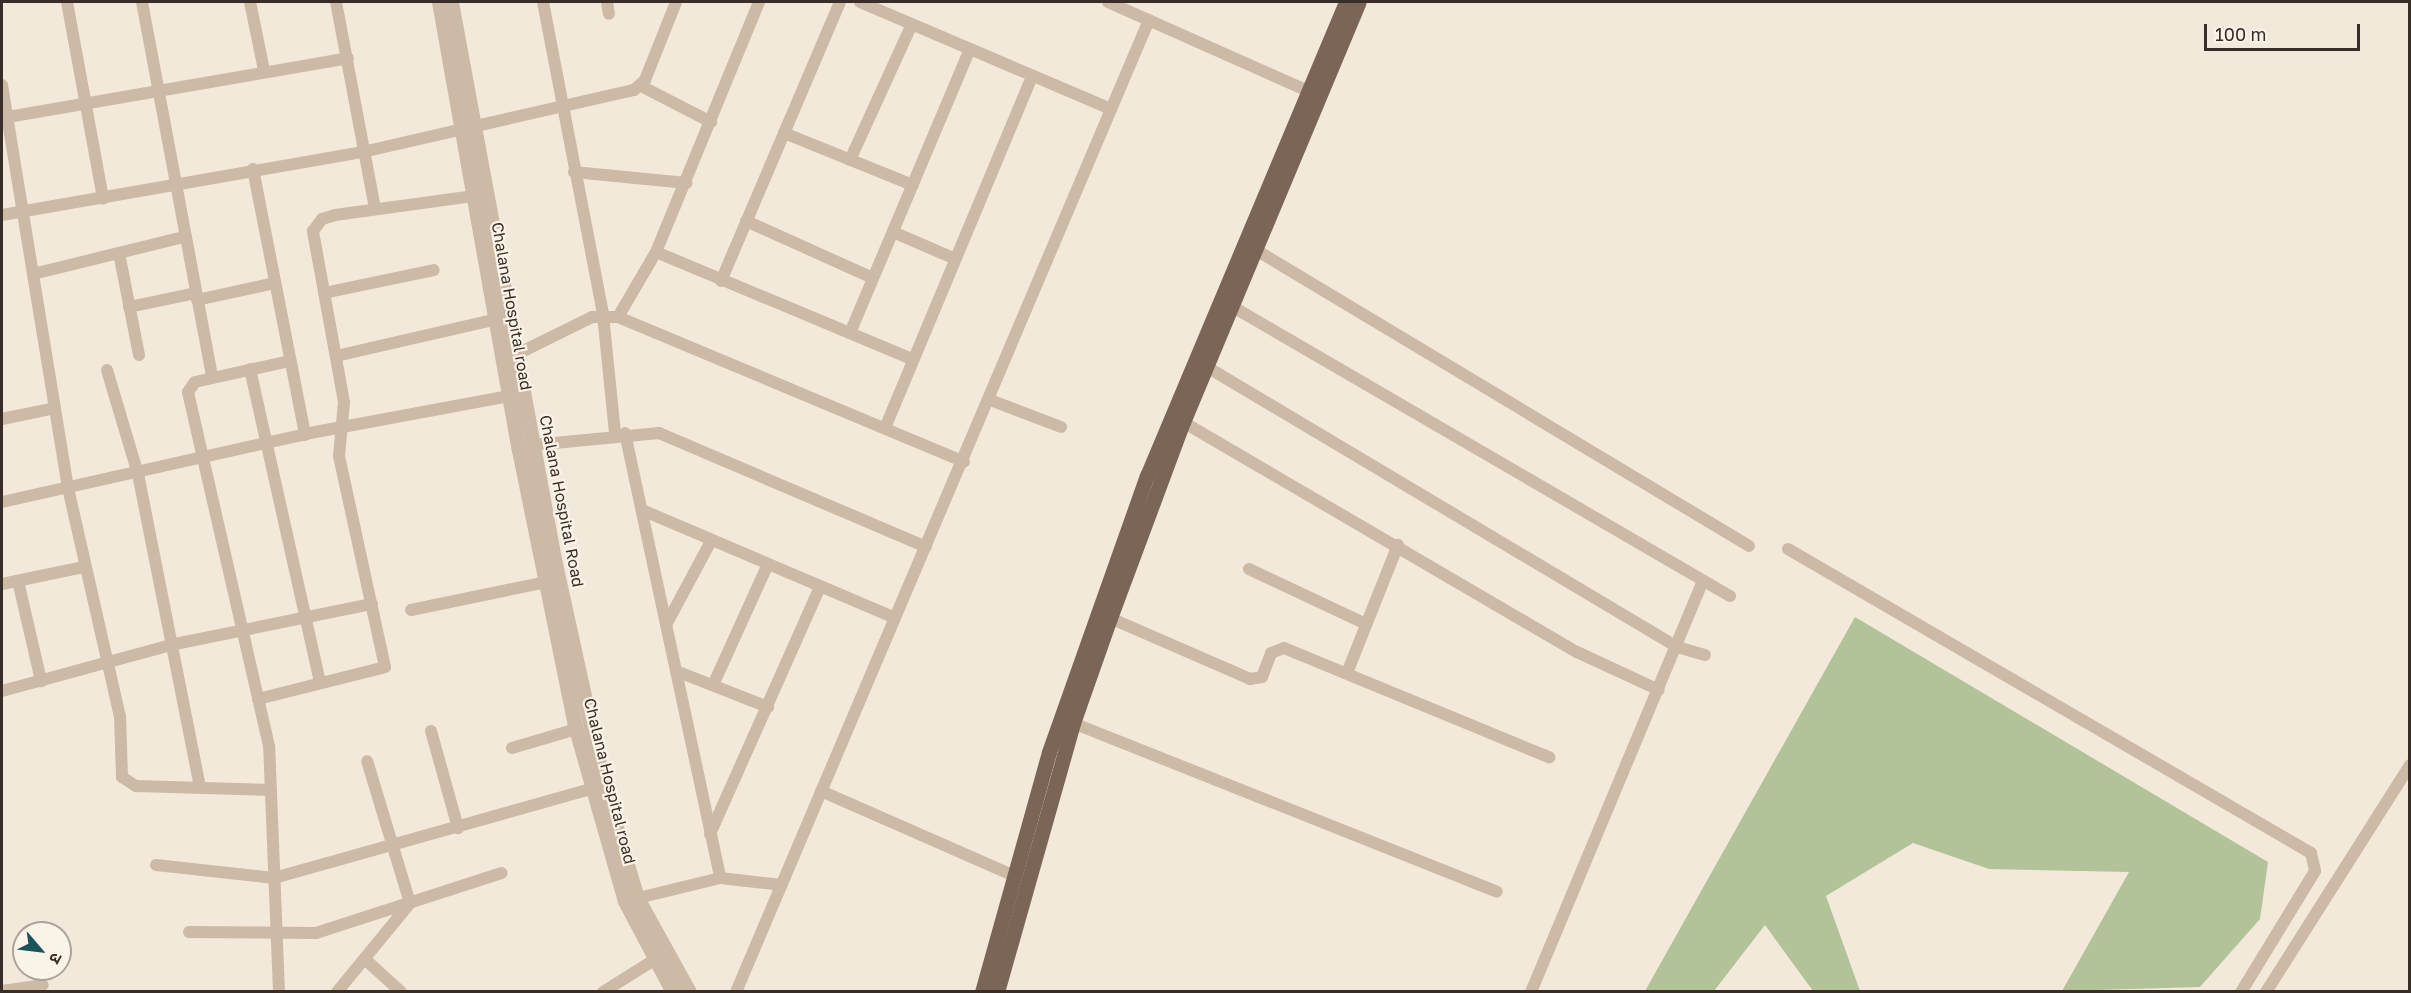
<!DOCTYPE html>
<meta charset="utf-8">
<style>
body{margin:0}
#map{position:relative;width:2411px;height:993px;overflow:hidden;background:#f3e9db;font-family:"Golos Text","Noto Sans Devanagari",sans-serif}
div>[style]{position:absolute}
.green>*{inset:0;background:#b2c39a}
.minor>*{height:12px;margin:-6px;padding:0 6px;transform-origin:6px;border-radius:6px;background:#ccbaa6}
.tertiary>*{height:15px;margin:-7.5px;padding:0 7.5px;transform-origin:7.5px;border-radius:7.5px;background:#ccbaa6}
.primary>*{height:15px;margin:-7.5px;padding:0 7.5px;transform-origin:7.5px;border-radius:7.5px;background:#7a6557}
span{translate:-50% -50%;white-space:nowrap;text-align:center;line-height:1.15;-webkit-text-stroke:4.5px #faf3e7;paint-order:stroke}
.street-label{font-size:16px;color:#382d27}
.frame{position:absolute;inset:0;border:3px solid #382d27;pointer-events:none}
.north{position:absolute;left:12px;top:921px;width:60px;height:60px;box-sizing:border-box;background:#faf3e7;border:2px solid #aca49a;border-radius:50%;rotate:118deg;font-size:16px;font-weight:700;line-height:24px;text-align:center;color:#382d27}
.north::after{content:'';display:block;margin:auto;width:21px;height:27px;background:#1a535b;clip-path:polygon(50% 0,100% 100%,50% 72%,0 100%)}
.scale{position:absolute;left:2204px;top:24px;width:156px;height:27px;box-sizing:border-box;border:3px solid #382d27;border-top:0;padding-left:8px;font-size:18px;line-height:21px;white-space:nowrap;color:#382d27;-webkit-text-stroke:4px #faf3e7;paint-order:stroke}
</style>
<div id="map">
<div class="green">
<div style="clip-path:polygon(1855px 617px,2268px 862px,2260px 919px,2200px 987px,2062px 991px,2129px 872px,1989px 869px,1913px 843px,1826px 896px,1860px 991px,1813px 991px,1765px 925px,1714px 991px,1645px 991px)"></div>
</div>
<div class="minor">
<div style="left:67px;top:2px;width:200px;rotate:79.6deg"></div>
<div style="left:142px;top:2px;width:381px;rotate:79.4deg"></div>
<div style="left:250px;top:2px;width:69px;rotate:78.4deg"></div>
<div style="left:336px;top:2px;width:211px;rotate:79.3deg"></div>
<div style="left:543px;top:2px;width:319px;rotate:79.1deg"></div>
<div style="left:603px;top:315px;width:120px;rotate:84.2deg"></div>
<div style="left:607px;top:2px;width:12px;rotate:81deg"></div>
<div style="left:860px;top:2px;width:273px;rotate:23.1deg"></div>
<div style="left:1108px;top:2px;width:227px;rotate:24deg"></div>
<div style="left:2px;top:85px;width:408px;rotate:80.7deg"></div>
<div style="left:68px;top:488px;width:234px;rotate:77.2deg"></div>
<div style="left:120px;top:716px;width:61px;rotate:88.1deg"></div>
<div style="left:122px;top:777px;width:17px;rotate:33deg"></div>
<div style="left:136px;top:786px;width:135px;rotate:1.7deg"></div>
<div style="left:641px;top:86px;width:79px;rotate:27.2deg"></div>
<div style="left:2px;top:118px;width:351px;rotate:-9.8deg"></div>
<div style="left:784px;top:133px;width:139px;rotate:22deg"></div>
<div style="left:850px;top:160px;width:149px;rotate:-65.5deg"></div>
<div style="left:253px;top:169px;width:271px;rotate:78.9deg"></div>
<div style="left:574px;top:172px;width:113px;rotate:5.6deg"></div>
<div style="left:2px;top:215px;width:371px;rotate:-9.9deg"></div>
<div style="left:367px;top:151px;width:274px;rotate:-12.9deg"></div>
<div style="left:634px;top:90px;width:15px;rotate:-42deg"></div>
<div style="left:645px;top:80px;width:84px;rotate:-68.3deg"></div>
<div style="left:746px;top:221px;width:139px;rotate:24.2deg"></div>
<div style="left:893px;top:232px;width:65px;rotate:23.4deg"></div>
<div style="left:1256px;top:250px;width:575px;rotate:30.98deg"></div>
<div style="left:656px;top:252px;width:275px;rotate:22.7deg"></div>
<div style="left:119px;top:253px;width:104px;rotate:78.9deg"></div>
<div style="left:33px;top:274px;width:155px;rotate:-13.8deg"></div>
<div style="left:721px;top:281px;width:303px;rotate:-66.9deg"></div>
<div style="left:324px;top:293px;width:112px;rotate:-11.8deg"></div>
<div style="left:197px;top:300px;width:80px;rotate:-12.3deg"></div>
<div style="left:129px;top:307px;width:68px;rotate:-11.8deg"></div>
<div style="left:1233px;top:307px;width:575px;rotate:30.18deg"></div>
<div style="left:618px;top:317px;width:75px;rotate:-59.7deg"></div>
<div style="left:656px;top:252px;width:270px;rotate:-67.6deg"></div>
<div style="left:850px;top:333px;width:308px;rotate:-67.1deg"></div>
<div style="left:336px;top:356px;width:165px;rotate:-12.9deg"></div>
<div style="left:509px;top:358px;width:93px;rotate:-26.3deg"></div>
<div style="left:592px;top:317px;width:26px"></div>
<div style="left:618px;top:317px;width:375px;rotate:22.7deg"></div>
<div style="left:1207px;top:367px;width:547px;rotate:30.78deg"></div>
<div style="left:1677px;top:647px;width:29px;rotate:16deg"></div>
<div style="left:250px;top:369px;width:322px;rotate:77.4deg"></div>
<div style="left:107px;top:370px;width:109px;rotate:73.4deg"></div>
<div style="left:138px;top:474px;width:318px;rotate:78.8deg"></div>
<div style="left:990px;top:400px;width:76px;rotate:20.8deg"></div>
<div style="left:2px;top:419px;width:54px;rotate:-11.7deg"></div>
<div style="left:1183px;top:422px;width:456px;rotate:30.3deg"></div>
<div style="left:1577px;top:652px;width:90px;rotate:24.9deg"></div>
<div style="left:885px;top:428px;width:381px;rotate:-67.3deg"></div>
<div style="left:625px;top:433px;width:455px;rotate:77.9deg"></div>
<div style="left:533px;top:445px;width:127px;rotate:-5.4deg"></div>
<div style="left:659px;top:433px;width:290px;rotate:23.1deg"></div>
<div style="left:2px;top:502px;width:316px;rotate:-12.6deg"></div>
<div style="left:310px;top:433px;width:203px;rotate:-10.5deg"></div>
<div style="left:642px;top:510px;width:275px;rotate:23.1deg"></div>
<div style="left:1788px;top:549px;width:605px;rotate:30.17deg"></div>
<div style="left:2311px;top:853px;width:18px;rotate:77deg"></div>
<div style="left:2315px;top:871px;width:142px;rotate:121.4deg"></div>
<div style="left:1249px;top:569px;width:129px;rotate:25.2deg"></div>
<div style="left:18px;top:581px;width:103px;rotate:77deg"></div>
<div style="left:2px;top:584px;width:84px;rotate:-11.7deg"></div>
<div style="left:411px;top:610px;width:138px;rotate:-11.7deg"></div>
<div style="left:1110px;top:618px;width:153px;rotate:23.5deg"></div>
<div style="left:1250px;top:679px;width:12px;rotate:-9deg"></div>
<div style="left:1262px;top:677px;width:26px;rotate:-69deg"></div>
<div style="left:1271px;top:653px;width:14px;rotate:-21deg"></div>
<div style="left:1284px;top:648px;width:287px;rotate:22.4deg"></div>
<div style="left:666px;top:625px;width:95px;rotate:-61.8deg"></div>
<div style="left:676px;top:671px;width:99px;rotate:21.4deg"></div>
<div style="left:1347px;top:673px;width:138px;rotate:-68.3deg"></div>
<div style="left:714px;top:683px;width:128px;rotate:-65.6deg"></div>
<div style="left:2px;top:691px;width:179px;rotate:-15.2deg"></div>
<div style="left:175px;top:644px;width:201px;rotate:-11.5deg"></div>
<div style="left:258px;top:699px;width:131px;rotate:-14.1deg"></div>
<div style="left:385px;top:667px;width:216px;rotate:-102.3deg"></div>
<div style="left:339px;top:456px;width:54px;rotate:-84.7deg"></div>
<div style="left:344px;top:402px;width:174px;rotate:-100.3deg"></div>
<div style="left:313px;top:231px;width:15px;rotate:-53deg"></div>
<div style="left:322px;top:219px;width:14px;rotate:-17deg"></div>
<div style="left:335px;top:215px;width:139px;rotate:-7.8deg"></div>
<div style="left:1073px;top:723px;width:456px;rotate:21.7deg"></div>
<div style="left:431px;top:731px;width:101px;rotate:74.4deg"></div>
<div style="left:512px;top:748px;width:67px;rotate:-16.5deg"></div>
<div style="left:821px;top:791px;width:212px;rotate:23.7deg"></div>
<div style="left:710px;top:834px;width:270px;rotate:-66deg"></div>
<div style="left:156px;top:865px;width:119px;rotate:6.3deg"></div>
<div style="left:274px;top:878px;width:329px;rotate:-15.7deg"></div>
<div style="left:630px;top:900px;width:93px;rotate:-13.7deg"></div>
<div style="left:720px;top:878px;width:62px;rotate:6.4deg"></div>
<div style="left:189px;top:932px;width:127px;rotate:0.5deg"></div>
<div style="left:316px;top:933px;width:195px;rotate:-17.9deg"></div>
<div style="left:367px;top:961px;width:46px;rotate:42.4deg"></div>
<div style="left:2px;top:991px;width:41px;rotate:-8.3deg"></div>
<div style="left:279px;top:992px;width:246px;rotate:-92.3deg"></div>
<div style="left:269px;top:746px;width:363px;rotate:-102.9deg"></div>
<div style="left:188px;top:392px;width:12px;rotate:-55deg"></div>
<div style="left:195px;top:382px;width:97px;rotate:-12.5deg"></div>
<div style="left:337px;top:992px;width:115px;rotate:-50.6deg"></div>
<div style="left:410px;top:903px;width:148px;rotate:-106.8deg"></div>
<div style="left:603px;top:992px;width:60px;rotate:-32.1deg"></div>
<div style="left:736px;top:992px;width:1056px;rotate:-66.98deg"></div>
<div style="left:1531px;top:992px;width:446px;rotate:-67.3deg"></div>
<div style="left:2266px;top:992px;width:269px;rotate:-57.6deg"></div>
</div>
<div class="tertiary">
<div style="left:439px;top:2px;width:455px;rotate:79.9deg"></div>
<div style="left:519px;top:450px;width:285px;rotate:78.5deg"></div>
<div style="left:576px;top:729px;width:179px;rotate:74.1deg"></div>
<div style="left:625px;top:901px;width:103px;rotate:62.2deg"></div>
<div style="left:451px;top:2px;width:566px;rotate:79.52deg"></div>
<div style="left:554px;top:559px;width:237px;rotate:77.6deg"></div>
<div style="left:605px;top:790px;width:113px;rotate:73.5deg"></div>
<div style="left:637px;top:898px;width:107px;rotate:61deg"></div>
</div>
<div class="primary">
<div style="left:982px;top:992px;width:249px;rotate:-74.4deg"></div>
<div style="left:1049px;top:752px;width:293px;rotate:-70.5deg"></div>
<div style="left:1147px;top:476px;width:514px;rotate:-67.23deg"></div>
<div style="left:997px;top:992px;width:280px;rotate:-74.2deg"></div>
<div style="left:1073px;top:723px;width:111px;rotate:-70.6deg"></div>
<div style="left:1110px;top:618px;width:209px;rotate:-69.6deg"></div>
<div style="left:1183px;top:422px;width:455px;rotate:-67.3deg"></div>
</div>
<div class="street-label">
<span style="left:512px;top:306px;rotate:80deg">Chalana Hospital road</span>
<span style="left:562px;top:501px;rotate:79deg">Chalana Hospital Road</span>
<span style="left:610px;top:781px;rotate:76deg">Chalana Hospital road</span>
</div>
<div class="frame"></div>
<div class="north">उ</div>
<div class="scale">100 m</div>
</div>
